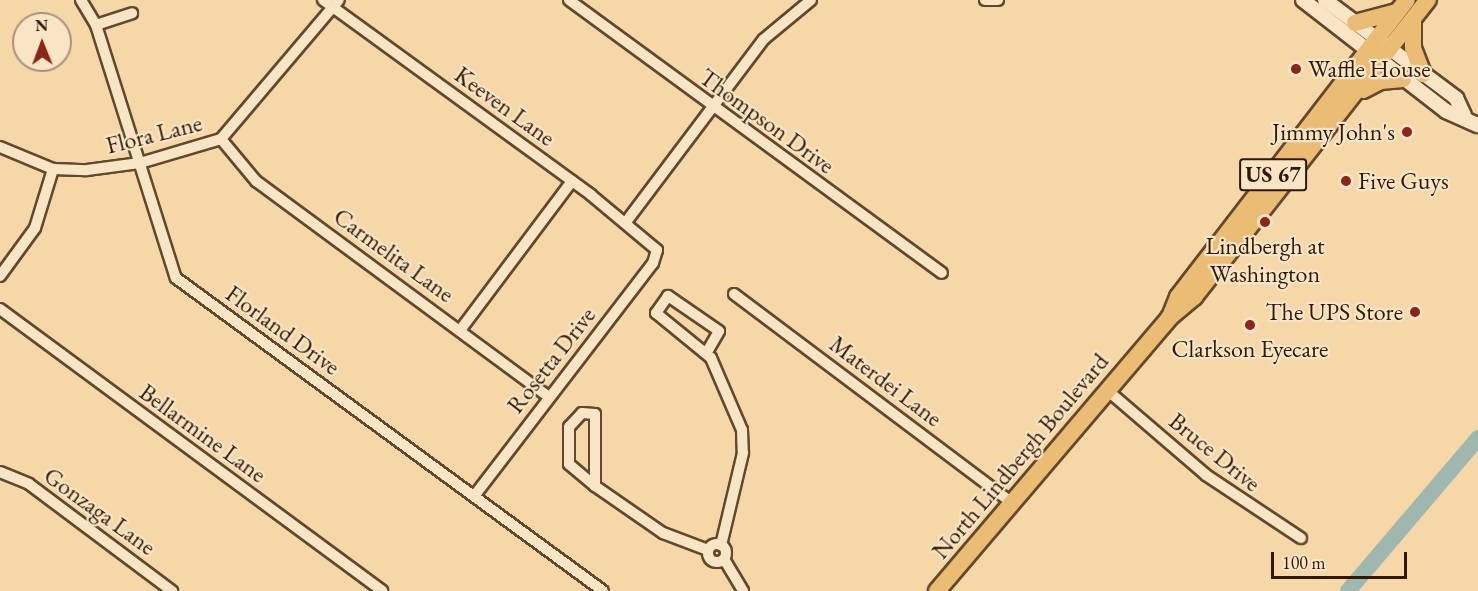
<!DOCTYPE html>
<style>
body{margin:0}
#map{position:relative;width:1478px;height:591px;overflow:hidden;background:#f5d7a8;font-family:"EB Garamond",serif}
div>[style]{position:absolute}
.river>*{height:16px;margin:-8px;padding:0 8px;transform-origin:8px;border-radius:8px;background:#9eb8b0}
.roads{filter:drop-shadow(2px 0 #62482d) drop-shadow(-2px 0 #62482d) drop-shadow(0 2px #62482d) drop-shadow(0 -2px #62482d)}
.street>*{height:10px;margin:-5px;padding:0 5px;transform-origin:5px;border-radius:5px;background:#f8e5c6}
.street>.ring{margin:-5px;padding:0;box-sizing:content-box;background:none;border:10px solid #f8e5c6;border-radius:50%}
.secondary>*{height:14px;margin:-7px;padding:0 7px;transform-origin:7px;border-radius:7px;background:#f8e5c6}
.primary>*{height:16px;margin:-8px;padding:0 8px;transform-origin:8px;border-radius:8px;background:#eabc74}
.dots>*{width:16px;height:16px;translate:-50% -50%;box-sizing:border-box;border:3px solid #f8e5c6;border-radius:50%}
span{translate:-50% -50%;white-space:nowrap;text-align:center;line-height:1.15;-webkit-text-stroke:4.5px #f8e5c6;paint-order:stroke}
.shield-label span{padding:2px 4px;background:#f8e5c6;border:2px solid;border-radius:4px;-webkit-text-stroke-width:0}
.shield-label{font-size:22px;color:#311804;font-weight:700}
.poi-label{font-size:24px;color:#311804}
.left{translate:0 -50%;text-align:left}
.right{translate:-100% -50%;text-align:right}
.street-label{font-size:24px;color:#311804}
.north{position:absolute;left:12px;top:12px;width:60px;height:60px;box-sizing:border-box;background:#f8e5c6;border:2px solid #a89378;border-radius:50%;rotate:359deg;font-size:16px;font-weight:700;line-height:24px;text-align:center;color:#311804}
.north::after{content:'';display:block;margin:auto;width:21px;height:27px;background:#8f2418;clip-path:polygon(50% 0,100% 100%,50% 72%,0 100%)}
.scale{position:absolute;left:1271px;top:552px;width:136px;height:27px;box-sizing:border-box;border:3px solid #311804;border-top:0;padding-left:8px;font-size:18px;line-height:21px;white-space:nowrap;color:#311804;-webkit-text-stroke:4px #f8e5c6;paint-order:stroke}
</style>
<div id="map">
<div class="river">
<div style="left:1348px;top:591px;width:201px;rotate:-49.6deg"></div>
</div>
<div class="roads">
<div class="street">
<div style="left:81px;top:0;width:29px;rotate:59deg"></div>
<div style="left:96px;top:25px;width:265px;rotate:72.5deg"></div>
<div style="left:176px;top:278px;width:529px;rotate:36.24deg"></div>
<div style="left:323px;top:0;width:331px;rotate:36deg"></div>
<div style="left:591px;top:195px;width:86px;rotate:39.8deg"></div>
<div style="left:657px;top:250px;width:14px;rotate:107deg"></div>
<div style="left:653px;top:263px;width:292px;rotate:127.5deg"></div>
<div style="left:569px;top:0;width:462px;rotate:36.2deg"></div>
<div style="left:985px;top:0;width:13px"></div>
<div style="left:96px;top:25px;width:38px;rotate:-18deg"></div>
<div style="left:221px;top:139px;width:55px;rotate:50.2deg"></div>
<div style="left:256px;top:181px;width:364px;rotate:36.4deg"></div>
<div style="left:0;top:147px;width:57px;rotate:22.5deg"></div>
<div style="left:53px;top:169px;width:34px;rotate:2deg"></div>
<div style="left:87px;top:170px;width:53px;rotate:-7.5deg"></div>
<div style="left:140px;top:163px;width:84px;rotate:-16.5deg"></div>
<div style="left:221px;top:139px;width:182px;rotate:-49.7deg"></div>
<div style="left:626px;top:222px;width:229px;rotate:-53deg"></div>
<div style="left:764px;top:39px;width:61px;rotate:-39.7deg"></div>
<div style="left:0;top:276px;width:59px;rotate:-53.9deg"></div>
<div style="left:35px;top:228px;width:62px;rotate:-73deg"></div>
<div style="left:734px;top:294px;width:348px;rotate:36.9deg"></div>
<div style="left:0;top:309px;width:475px;rotate:36.4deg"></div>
<div style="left:461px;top:329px;width:185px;rotate:-53.1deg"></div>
<div style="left:707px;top:352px;width:24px;rotate:-60deg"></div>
<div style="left:719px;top:331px;width:62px;rotate:-145.5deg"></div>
<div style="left:668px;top:296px;width:21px;rotate:125deg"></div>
<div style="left:656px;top:313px;width:71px;rotate:39.3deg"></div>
<div style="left:711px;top:358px;width:78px;rotate:66.7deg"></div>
<div style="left:742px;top:430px;width:23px;rotate:88deg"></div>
<div style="left:743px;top:453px;width:95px;rotate:103.4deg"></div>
<div style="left:1107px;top:390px;width:130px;rotate:40.6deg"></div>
<div style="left:1206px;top:475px;width:114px;rotate:33.6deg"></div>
<div style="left:0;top:472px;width:31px;rotate:22deg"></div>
<div style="left:29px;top:484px;width:179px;rotate:36.8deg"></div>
<div style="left:595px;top:486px;width:34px;rotate:-140deg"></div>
<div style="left:569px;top:464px;width:37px;rotate:-90deg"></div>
<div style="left:569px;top:427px;width:19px;rotate:-47deg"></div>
<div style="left:582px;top:413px;width:13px;rotate:4deg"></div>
<div style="left:595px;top:414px;width:72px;rotate:90deg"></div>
<div style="left:595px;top:486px;width:83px;rotate:34.7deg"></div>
<div style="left:663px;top:533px;width:48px;rotate:20.7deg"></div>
<div class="ring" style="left:708px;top:544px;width:8px;height:8px"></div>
<div style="left:724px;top:559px;width:37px;rotate:59deg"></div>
</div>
<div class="secondary">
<div style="left:1303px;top:0;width:181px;rotate:37.8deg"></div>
<div style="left:1446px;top:111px;width:35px;rotate:24deg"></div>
<div style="left:1325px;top:0;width:164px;rotate:36.8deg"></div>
<div style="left:1456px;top:98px;width:19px;rotate:65deg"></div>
</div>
<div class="primary">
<div style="left:1413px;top:21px;width:27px;rotate:90deg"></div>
<div style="left:1413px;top:48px;width:28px;rotate:69deg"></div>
<div style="left:1355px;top:23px;width:42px;rotate:-15deg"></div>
<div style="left:1363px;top:90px;width:20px;rotate:-27deg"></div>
<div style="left:1381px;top:81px;width:22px;rotate:-5deg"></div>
<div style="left:1170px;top:317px;width:22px;rotate:-68deg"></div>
<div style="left:1178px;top:297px;width:375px;rotate:-52.4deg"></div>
<div style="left:937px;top:591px;width:358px;rotate:-49.6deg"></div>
<div style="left:1169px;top:318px;width:33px;rotate:-40deg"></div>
<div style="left:1194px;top:297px;width:378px;rotate:-51.8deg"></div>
</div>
</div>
<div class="dots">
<div style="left:1296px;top:69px;background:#8f2418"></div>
<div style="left:1407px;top:132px;background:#8f2418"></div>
<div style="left:1346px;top:181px;background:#8f2418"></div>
<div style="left:1265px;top:222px;background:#8f2418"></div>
<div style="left:1415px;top:312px;background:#8f2418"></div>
<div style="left:1250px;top:325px;background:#8f2418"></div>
</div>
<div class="shield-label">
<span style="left:1273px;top:175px">US 67</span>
</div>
<div class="poi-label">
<span class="left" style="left:1308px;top:69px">Waffle House</span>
<span class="right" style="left:1395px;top:132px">Jimmy John's</span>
<span class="left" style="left:1358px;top:181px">Five Guys</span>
<span style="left:1265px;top:260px">Lindbergh at<br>Washington</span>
<span class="right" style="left:1403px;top:312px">The UPS Store</span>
<span style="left:1250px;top:349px">Clarkson Eyecare</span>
</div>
<div class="street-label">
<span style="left:505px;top:106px;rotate:36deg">Keeven Lane</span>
<span style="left:767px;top:121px;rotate:36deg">Thompson Drive</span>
<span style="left:154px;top:134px;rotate:-14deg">Flora Lane</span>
<span style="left:394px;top:255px;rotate:36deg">Carmelita Lane</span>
<span style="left:283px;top:330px;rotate:36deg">Florland Drive</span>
<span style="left:551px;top:360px;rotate:-52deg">Rosetta Drive</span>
<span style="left:886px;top:381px;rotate:37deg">Materdei Lane</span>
<span style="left:203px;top:433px;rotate:36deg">Bellarmine Lane</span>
<span style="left:1215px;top:452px;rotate:39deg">Bruce Drive</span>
<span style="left:1020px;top:456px;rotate:-50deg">North Lindbergh Boulevard</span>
<span style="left:100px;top:511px;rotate:36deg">Gonzaga Lane</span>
</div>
<div class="north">N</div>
<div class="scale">100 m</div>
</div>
